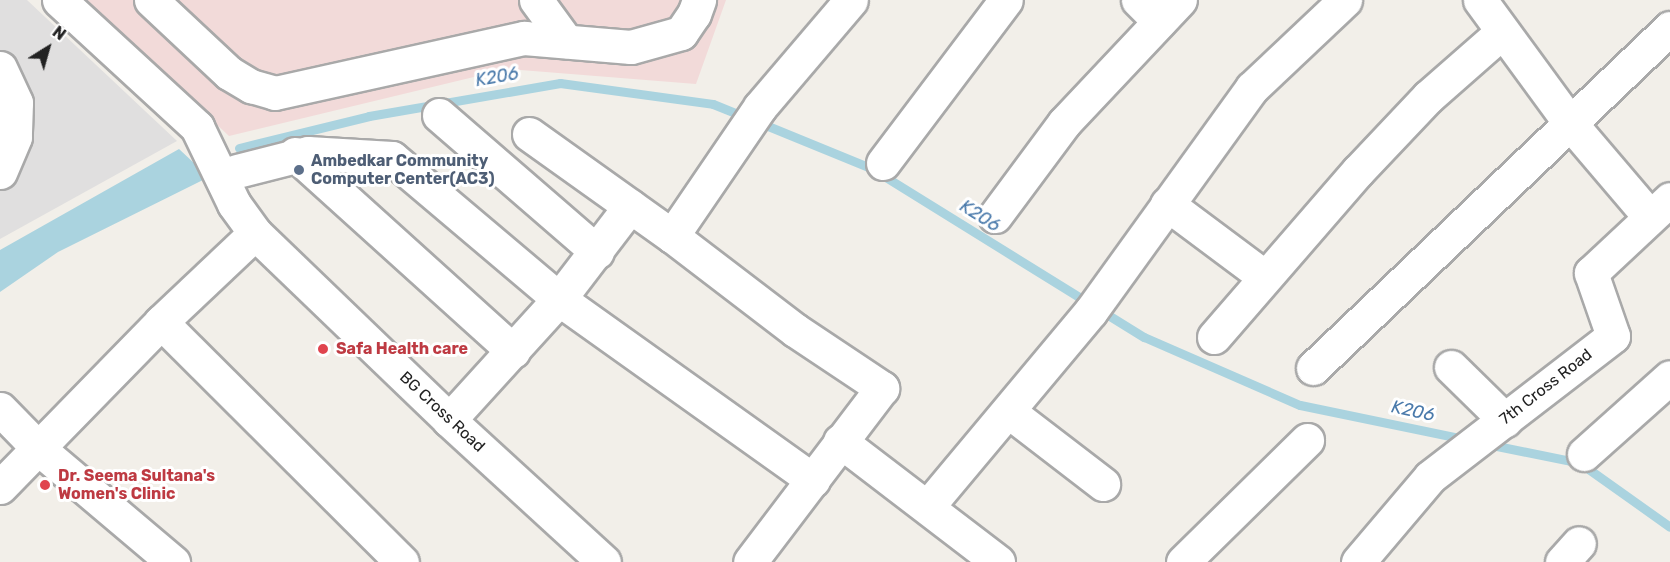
<!DOCTYPE html>
<style>
body{margin:0}
#map{position:relative;width:1670px;height:562px;overflow:hidden;background:#f2efe9;font-family:Rubik,sans-serif}
div>[style]{position:absolute}
.residential>*{inset:0;background:#e0dfdf}
.commercial>*{inset:0;background:#f2dad9}
.water>*{inset:0;background:#aad3df}
.stream>*{height:9px;margin:-4.5px;padding:0 4.5px;transform-origin:4.5px;border-radius:4.5px;background:#aad3df}
.roads{filter:drop-shadow(2px 0 #a9a9a9) drop-shadow(-2px 0 #a9a9a9) drop-shadow(0 2px #a9a9a9) drop-shadow(0 -2px #a9a9a9)}
.minor>*{height:33px;margin:-16.5px;padding:0 16.5px;transform-origin:16.5px;border-radius:16.5px;background:#fff}
.dots>*{width:16px;height:16px;translate:-50% -50%;box-sizing:border-box;border:3px solid #fff;border-radius:50%}
span{translate:-50% -50%;white-space:nowrap;text-align:center;line-height:1.15;-webkit-text-stroke:6px #fff;paint-order:stroke}
.service-label{font-size:16px;color:#4e5e75;font-weight:700}
.left{translate:0 -50%;text-align:left}
.health-label{font-size:16px;color:#be3a42;font-weight:700}
.street-label{font-size:16px;color:#222}
.water-label{font-size:18px;color:#4a7aab;font-style:italic}
.north{position:absolute;left:18px;top:18px;width:60px;height:60px;-webkit-text-stroke:4px #fff;paint-order:stroke;rotate:37deg;font-size:16px;font-weight:700;line-height:24px;text-align:center;color:#222}
.north::after{content:'';display:block;margin:auto;width:21px;height:27px;background:#222;clip-path:polygon(50% 0,100% 100%,50% 72%,0 100%)}
</style>
<div id="map">
<div class="residential">
<div style="clip-path:polygon(0 0,27px 0,177px 141px,0 239px)"></div>
</div>
<div class="commercial">
<div style="clip-path:polygon(84px 0,726px 0,696px 84px,507px 69px,229px 136px)"></div>
</div>
<div class="water">
<div style="clip-path:polygon(179px 149px,209px 177px,58px 252px,0 292px,0 250px)"></div>
</div>
<div class="stream">
<div style="left:758px;top:122px;width:122px;rotate:22.2deg"></div>
<div style="left:871px;top:168px;width:321px;rotate:31.8deg"></div>
<div style="left:1144px;top:337px;width:170px;rotate:23.6deg"></div>
<div style="left:1300px;top:405px;width:167px;rotate:11.7deg"></div>
<div style="left:239px;top:148px;width:134px;rotate:-13.8deg"></div>
<div style="left:369px;top:116px;width:194px;rotate:-9.8deg"></div>
<div style="left:560px;top:83px;width:154px;rotate:7.8deg"></div>
<div style="left:713px;top:104px;width:35px;rotate:22deg"></div>
<div style="left:1487px;top:444px;width:95px;rotate:11.5deg"></div>
<div style="left:1580px;top:463px;width:110px;rotate:35.4deg"></div>
</div>
<div class="roads">
<div class="minor">
<div style="left:59px;top:0;width:188px;rotate:42.6deg"></div>
<div style="left:197px;top:127px;width:85px;rotate:64.3deg"></div>
<div style="left:234px;top:204px;width:36px;rotate:54deg"></div>
<div style="left:255px;top:233px;width:269px;rotate:43.9deg"></div>
<div style="left:449px;top:420px;width:210px;rotate:42.5deg"></div>
<div style="left:151px;top:0;width:107px;rotate:43.1deg"></div>
<div style="left:229px;top:73px;width:26px;rotate:31deg"></div>
<div style="left:251px;top:86px;width:25px;rotate:16deg"></div>
<div style="left:275px;top:93px;width:255px;rotate:-12.5deg"></div>
<div style="left:524px;top:38px;width:107px;rotate:4.8deg"></div>
<div style="left:631px;top:47px;width:52px;rotate:-15.6deg"></div>
<div style="left:681px;top:33px;width:23px;rotate:-56deg"></div>
<div style="left:694px;top:14px;width:15px;rotate:-70deg"></div>
<div style="left:536px;top:0;width:51px;rotate:53.8deg"></div>
<div style="left:1138px;top:0;width:30px;rotate:45deg"></div>
<div style="left:1480px;top:0;width:152px;rotate:53.8deg"></div>
<div style="left:1570px;top:123px;width:123px;rotate:49.6deg"></div>
<div style="left:0;top:68px;width:38px;rotate:65deg"></div>
<div style="left:16px;top:103px;width:34px;rotate:92deg"></div>
<div style="left:15px;top:137px;width:38px;rotate:113deg"></div>
<div style="left:439px;top:115px;width:209px;rotate:40.9deg"></div>
<div style="left:529px;top:134px;width:176px;rotate:35.5deg"></div>
<div style="left:672px;top:236px;width:155px;rotate:37.4deg"></div>
<div style="left:795px;top:330px;width:105px;rotate:33.7deg"></div>
<div style="left:882px;top:388px;width:218px;rotate:127.2deg"></div>
<div style="left:295px;top:154px;width:294px;rotate:42.1deg"></div>
<div style="left:883px;top:163px;width:204px;rotate:-53deg"></div>
<div style="left:237px;top:171px;width:73px;rotate:-14.2deg"></div>
<div style="left:308px;top:153px;width:84px;rotate:3.4deg"></div>
<div style="left:392px;top:158px;width:219px;rotate:40.2deg"></div>
<div style="left:559px;top:299px;width:312px;rotate:35.5deg"></div>
<div style="left:1167px;top:204px;width:122px;rotate:36.7deg"></div>
<div style="left:995px;top:216px;width:116px;rotate:-53.4deg"></div>
<div style="left:1064px;top:123px;width:169px;rotate:-46.7deg"></div>
<div style="left:672px;top:236px;width:156px;rotate:-55.7deg"></div>
<div style="left:760px;top:107px;width:140px;rotate:-49.6deg"></div>
<div style="left:161px;top:322px;width:340px;rotate:44.9deg"></div>
<div style="left:1214px;top:337px;width:220px;rotate:-49.1deg"></div>
<div style="left:1358px;top:171px;width:102px;rotate:-46.6deg"></div>
<div style="left:1428px;top:97px;width:98px;rotate:-41.3deg"></div>
<div style="left:1451px;top:367px;width:76px;rotate:44.5deg"></div>
<div style="left:1313px;top:368px;width:493px;rotate:-43.6deg"></div>
<div style="left:0;top:409px;width:54px;rotate:45.7deg"></div>
<div style="left:38px;top:448px;width:177px;rotate:40.2deg"></div>
<div style="left:1008px;top:411px;width:120px;rotate:37.5deg"></div>
<div style="left:449px;top:420px;width:164px;rotate:-47.7deg"></div>
<div style="left:559px;top:299px;width:117px;rotate:-52.6deg"></div>
<div style="left:840px;top:441px;width:199px;rotate:37.4deg"></div>
<div style="left:1584px;top:454px;width:115px;rotate:-41.8deg"></div>
<div style="left:0;top:487px;width:231px;rotate:-45.7deg"></div>
<div style="left:161px;top:322px;width:129px;rotate:-43.4deg"></div>
<div style="left:928px;top:506px;width:254px;rotate:-50.1deg"></div>
<div style="left:1091px;top:311px;width:275px;rotate:-54.2deg"></div>
<div style="left:1252px;top:88px;width:128px;rotate:-43.4deg"></div>
<div style="left:1183px;top:562px;width:174px;rotate:-44.5deg"></div>
<div style="left:1358px;top:562px;width:111px;rotate:-49.7deg"></div>
<div style="left:1430px;top:477px;width:231px;rotate:-37.6deg"></div>
<div style="left:1613px;top:336px;width:67px;rotate:-109.2deg"></div>
<div style="left:1591px;top:273px;width:108px;rotate:-43.1deg"></div>
<div style="left:1562px;top:562px;width:25px;rotate:-48deg"></div>
</div>
</div>
<div class="dots">
<div style="left:299px;top:170px;background:#5c6f8a"></div>
<div style="left:323px;top:349px;background:#e0444e"></div>
<div style="left:45px;top:485px;background:#e0444e"></div>
</div>
<div class="service-label">
<span class="left" style="left:311px;top:170px">Ambedkar Community<br>Computer Center(AC3)</span>
</div>
<div class="health-label">
<span class="left" style="left:336px;top:349px">Safa Health care</span>
<span class="left" style="left:58px;top:485px">Dr. Seema Sultana's<br>Women's Clinic</span>
</div>
<div class="street-label">
<span style="left:1546px;top:387px;rotate:-38deg">7th Cross Road</span>
<span style="left:442px;top:412px;rotate:43deg">BG Cross Road</span>
</div>
<div class="water-label">
<span style="left:497px;top:77px;rotate:-10deg">K206</span>
<span style="left:980px;top:216px;rotate:32deg">K206</span>
<span style="left:1413px;top:411px;rotate:12deg">K206</span>
</div>
<div class="north">N</div>
</div>
